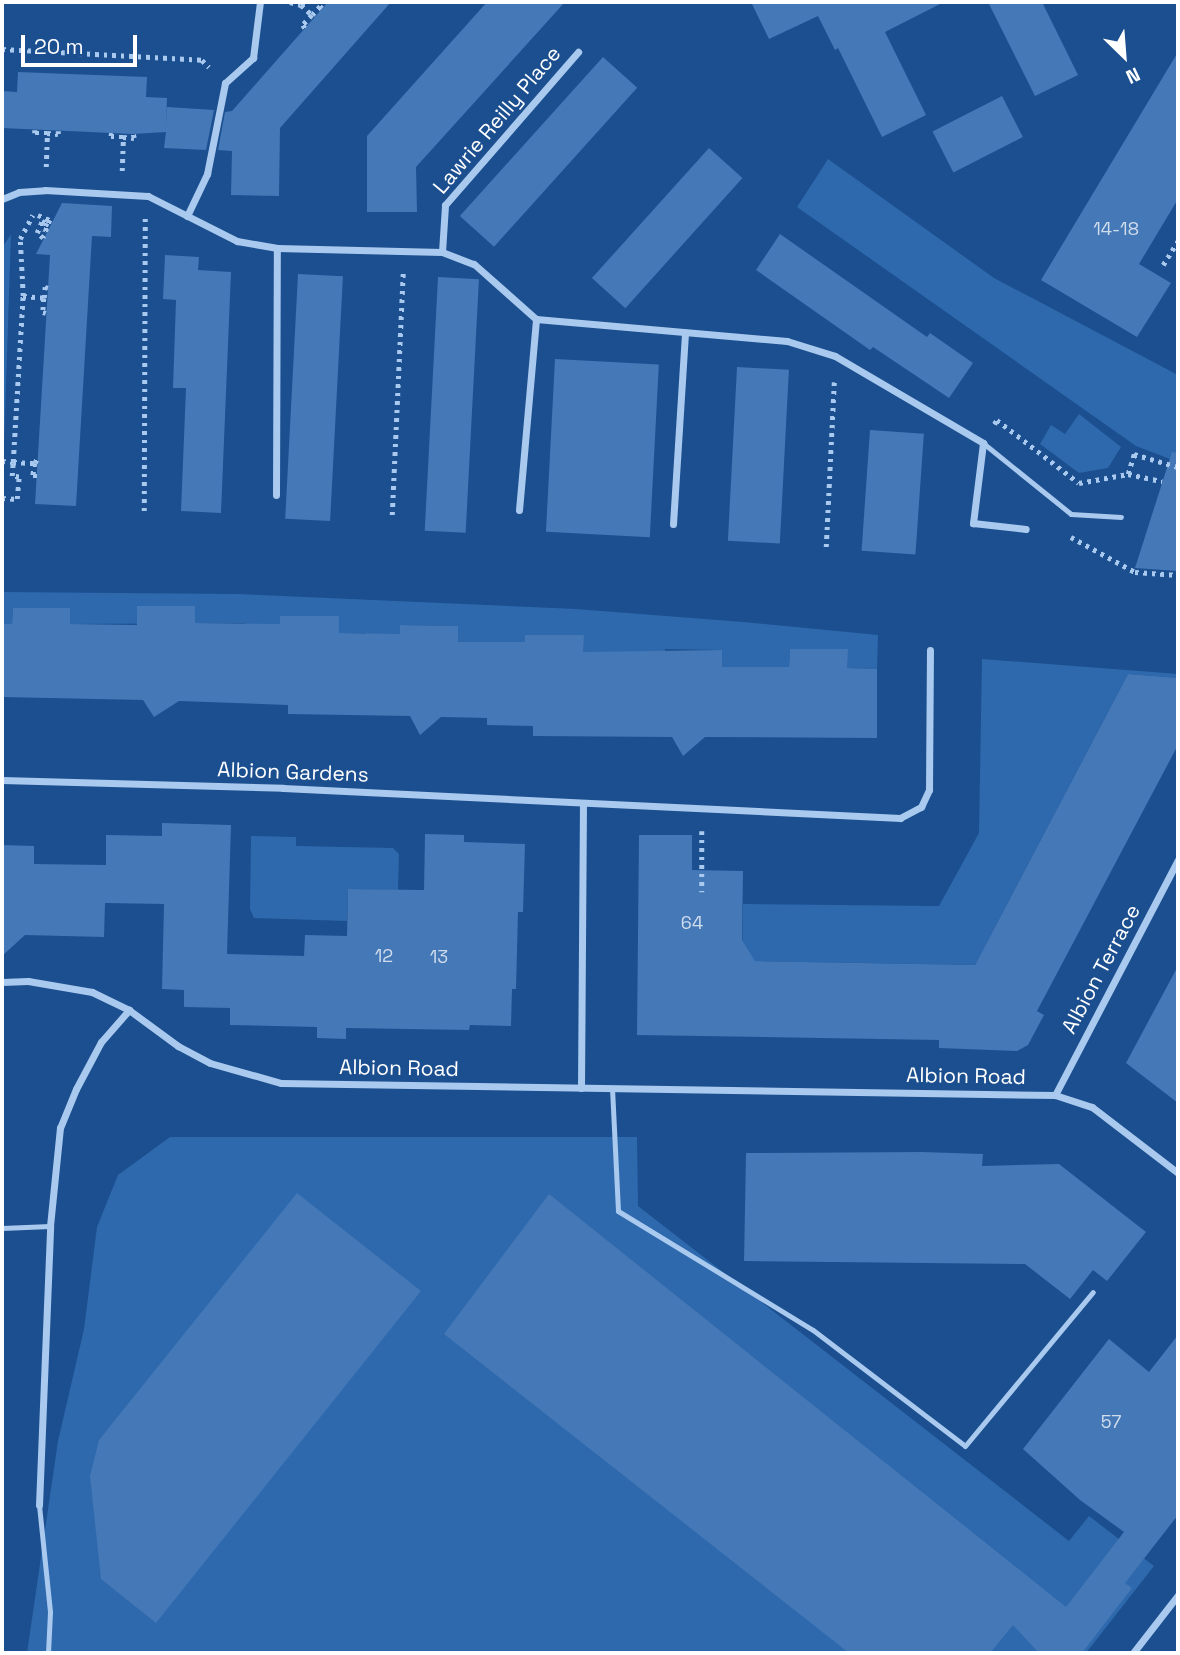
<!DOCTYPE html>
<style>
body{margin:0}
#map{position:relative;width:1180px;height:1655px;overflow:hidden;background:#1b4f8f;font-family:"Space Grotesk",sans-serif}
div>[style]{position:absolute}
.green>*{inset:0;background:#2e69ad}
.building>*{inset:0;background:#4478b7;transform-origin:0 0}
.path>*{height:4.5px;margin-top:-2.25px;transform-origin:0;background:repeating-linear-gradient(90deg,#a9c9ee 0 3.5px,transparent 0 8.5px)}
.service>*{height:5px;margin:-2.5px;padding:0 2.5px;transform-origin:2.5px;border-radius:2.5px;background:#a9c9ee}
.minor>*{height:7px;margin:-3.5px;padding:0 3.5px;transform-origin:3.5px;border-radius:3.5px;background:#a9c9ee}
span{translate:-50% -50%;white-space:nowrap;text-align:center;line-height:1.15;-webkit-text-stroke:5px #1b4f8f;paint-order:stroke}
.number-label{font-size:18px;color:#d0dded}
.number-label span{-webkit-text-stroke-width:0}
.street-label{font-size:21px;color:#fff}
.frame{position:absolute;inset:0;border:4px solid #fff;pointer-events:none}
.north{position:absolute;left:1089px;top:21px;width:70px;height:70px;-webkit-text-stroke:5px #1b4f8f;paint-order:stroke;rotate:155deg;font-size:19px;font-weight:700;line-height:28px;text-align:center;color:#fff}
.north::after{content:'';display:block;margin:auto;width:24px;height:32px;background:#fff;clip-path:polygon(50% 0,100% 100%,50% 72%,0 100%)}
.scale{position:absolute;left:21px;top:35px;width:116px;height:32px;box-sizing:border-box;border:4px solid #fff;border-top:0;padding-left:9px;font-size:21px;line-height:24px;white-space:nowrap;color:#fff;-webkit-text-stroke:5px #1b4f8f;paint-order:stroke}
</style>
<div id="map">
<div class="green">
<div style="clip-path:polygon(828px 159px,994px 278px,1178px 375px,1178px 462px,1136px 446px,797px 207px)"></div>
<div style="clip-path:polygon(11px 234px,4px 446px,2px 446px,2px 248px)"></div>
<div style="clip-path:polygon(1079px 414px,1121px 447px,1108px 468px,1079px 473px,1040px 444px,1051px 425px,1065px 434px)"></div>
<div style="clip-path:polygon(2px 592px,237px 594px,576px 609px,743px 622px,878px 635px,877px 669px,847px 668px,847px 649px,790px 649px,789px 668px,722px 668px,721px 650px,665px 649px,664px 667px,583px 652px,583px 635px,526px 635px,526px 650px,487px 642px,458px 642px,458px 626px,400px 625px,400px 643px,365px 642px,365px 633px,339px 633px,339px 616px,281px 616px,280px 633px,243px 623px,70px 624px,13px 608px,12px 624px,2px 624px)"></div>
<div style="clip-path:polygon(982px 659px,1178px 674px,1178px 678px,1128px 674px,975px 965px,742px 961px,743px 904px,939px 906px,979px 833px)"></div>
<div style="clip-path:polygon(251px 836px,296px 837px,296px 846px,393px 848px,399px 854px,398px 890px,348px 889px,347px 921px,254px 918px,250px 909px)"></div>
<div style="clip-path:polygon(170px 1137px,637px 1137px,638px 1206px,1069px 1541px,1089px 1516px,1154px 1566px,1086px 1653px,27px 1653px,58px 1441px,84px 1329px,97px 1227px,118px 1175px)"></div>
</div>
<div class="building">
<div style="clip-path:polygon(328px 2px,391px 2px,280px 128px,279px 196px,231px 195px,232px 151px,218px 150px,225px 112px,232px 111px)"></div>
<div style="clip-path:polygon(487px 2px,565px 2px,416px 167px,417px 212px,367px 212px,367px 136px)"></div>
<div style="clip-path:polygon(751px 2px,944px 2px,885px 32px,926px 115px,882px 137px,838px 48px,835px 50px,818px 16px,769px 39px)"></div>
<div style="clip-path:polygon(988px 2px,1042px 2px,1078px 75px,1035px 96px)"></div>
<div style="clip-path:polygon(1178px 52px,1178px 199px,1139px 264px,1171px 283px,1137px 337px,1041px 280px)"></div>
<div style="left:603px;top:57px;width:46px;height:214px;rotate:42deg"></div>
<div style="clip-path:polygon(18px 72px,147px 77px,146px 97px,167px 98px,166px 126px,167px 107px,214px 110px,206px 150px,164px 148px,166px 132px,133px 134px,2px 128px,2px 91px,17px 92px)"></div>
<div style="left:1002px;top:96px;width:46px;height:78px;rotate:63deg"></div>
<div style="left:709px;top:148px;width:45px;height:175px;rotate:42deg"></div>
<div style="clip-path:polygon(62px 203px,112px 206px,111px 237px,92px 236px,76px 506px,35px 504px,50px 255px,36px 254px)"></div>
<div style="clip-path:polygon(780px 234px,927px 337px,930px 333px,973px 363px,949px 398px,873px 347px,870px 350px,756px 270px)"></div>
<div style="clip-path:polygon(165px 255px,199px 257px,198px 270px,231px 272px,221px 513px,181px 511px,186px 388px,173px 388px,176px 300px,163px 299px)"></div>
<div style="left:298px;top:274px;width:45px;height:245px;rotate:3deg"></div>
<div style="left:438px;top:277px;width:41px;height:254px;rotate:3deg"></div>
<div style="left:555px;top:359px;width:104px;height:173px;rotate:3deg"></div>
<div style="left:737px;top:367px;width:52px;height:174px;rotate:3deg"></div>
<div style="left:870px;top:430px;width:54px;height:121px;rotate:4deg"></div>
<div style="clip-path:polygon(1172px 452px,1178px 453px,1178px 571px,1135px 568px)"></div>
<div style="clip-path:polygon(137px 606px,195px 606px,195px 623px,280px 624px,280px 616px,339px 616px,339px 633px,400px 634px,400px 625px,458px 626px,458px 642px,525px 642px,525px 635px,584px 635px,583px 652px,722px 650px,722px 667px,789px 667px,790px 649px,848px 649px,847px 668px,877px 669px,877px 738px,705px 737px,683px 756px,672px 737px,533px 736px,533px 726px,487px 725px,487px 718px,441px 717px,420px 735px,410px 716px,288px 714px,288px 705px,179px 701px,154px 717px,143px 700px,2px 697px,2px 624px,12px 624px,13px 608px,70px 608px,70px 624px,137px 625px)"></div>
<div style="clip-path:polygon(1128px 674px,1178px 678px,1178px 745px,1037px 1011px,1044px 1015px,1028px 1045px,1017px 1051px,939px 1048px,939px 1040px,637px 1035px,639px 835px,692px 835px,692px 870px,743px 871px,742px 940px,755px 961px,975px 965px)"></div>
<div style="clip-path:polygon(162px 823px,231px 825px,227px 954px,304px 956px,305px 935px,347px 936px,348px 889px,424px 890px,425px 834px,464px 835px,464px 842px,525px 844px,523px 912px,518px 912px,516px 989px,512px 989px,511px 1026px,470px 1025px,469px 1030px,346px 1028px,346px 1039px,317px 1038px,317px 1027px,230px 1025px,230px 1008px,184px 1007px,184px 990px,162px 989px,164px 904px,105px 903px,104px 937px,25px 935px,2px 956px,2px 845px,34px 846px,34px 864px,106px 865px,106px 835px,162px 836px)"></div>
<div style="clip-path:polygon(1178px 966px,1178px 1103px,1126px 1063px)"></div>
<div style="clip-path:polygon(922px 1152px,983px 1154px,982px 1166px,1059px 1164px,1146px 1232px,1107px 1281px,1093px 1270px,1070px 1299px,1025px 1264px,744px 1261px,746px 1153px)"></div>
<div style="clip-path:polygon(297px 1193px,421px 1291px,156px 1623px,101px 1579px,90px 1476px,99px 1440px)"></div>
<div style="clip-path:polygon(549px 1194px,1066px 1607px,1124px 1532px,1080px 1500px,1023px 1449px,1109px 1339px,1149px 1372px,1178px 1335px,1178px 1515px,1125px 1583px,1132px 1588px,1082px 1653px,1039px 1653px,1013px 1625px,990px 1653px,849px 1653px,444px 1334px)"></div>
</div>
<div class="path">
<div style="left:290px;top:2px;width:11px;rotate:15deg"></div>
<div style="left:301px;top:5px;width:4px;rotate:-45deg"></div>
<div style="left:301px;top:5px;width:15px;rotate:42deg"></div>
<div style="left:312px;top:15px;width:13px;rotate:132deg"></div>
<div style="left:303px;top:25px;width:4px;rotate:56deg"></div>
<div style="left:312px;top:15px;width:12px;rotate:-48deg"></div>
<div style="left:320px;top:6px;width:3px;rotate:45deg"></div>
<div style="left:2px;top:49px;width:200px;rotate:3.1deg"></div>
<div style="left:202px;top:60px;width:10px;rotate:45deg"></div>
<div style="left:35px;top:130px;width:3px;rotate:90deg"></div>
<div style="left:35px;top:133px;width:12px"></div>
<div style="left:112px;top:133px;width:4px;rotate:104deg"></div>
<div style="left:111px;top:137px;width:12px"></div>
<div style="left:46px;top:167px;width:34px;rotate:-88deg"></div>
<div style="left:47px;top:133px;width:11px;rotate:5deg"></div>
<div style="left:58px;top:134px;width:3px;rotate:-90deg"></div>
<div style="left:122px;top:171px;width:34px;rotate:-88deg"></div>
<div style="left:123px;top:137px;width:11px;rotate:5deg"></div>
<div style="left:134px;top:138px;width:4px;rotate:-104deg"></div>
<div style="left:38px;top:215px;width:13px;rotate:23deg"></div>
<div style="left:50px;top:220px;width:19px;rotate:111deg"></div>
<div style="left:43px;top:238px;width:8px;rotate:-140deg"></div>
<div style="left:37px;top:233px;width:13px;rotate:-67deg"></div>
<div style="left:42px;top:221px;width:5px;rotate:22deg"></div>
<div style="left:47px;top:223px;width:9px;rotate:108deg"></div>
<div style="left:1163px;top:265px;width:28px;rotate:-58deg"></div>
<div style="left:23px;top:296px;width:21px;rotate:5deg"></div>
<div style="left:44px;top:298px;width:14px;rotate:94deg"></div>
<div style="left:43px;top:312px;width:3px;rotate:18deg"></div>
<div style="left:44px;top:298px;width:11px;rotate:-85deg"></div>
<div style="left:45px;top:287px;width:3px;rotate:18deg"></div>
<div style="left:994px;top:424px;width:5px;rotate:-53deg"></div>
<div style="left:997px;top:420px;width:103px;rotate:37.5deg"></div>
<div style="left:1079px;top:483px;width:50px;rotate:-10.4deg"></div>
<div style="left:1128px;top:474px;width:21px;rotate:-73deg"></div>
<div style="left:1134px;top:454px;width:46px;rotate:16.5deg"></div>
<div style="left:2px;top:461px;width:11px;rotate:5deg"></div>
<div style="left:13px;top:462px;width:166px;rotate:-86.6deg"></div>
<div style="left:23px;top:296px;width:57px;rotate:-93deg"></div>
<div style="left:20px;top:239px;width:27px;rotate:-62deg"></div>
<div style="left:35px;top:463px;width:8px;rotate:-67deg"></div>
<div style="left:1128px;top:474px;width:35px;rotate:12deg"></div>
<div style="left:2px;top:498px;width:15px;rotate:4deg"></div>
<div style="left:17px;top:499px;width:22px;rotate:-85deg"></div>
<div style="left:19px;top:477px;width:7px;rotate:-172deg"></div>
<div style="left:12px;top:476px;width:14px;rotate:-86deg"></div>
<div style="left:13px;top:462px;width:22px;rotate:3deg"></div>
<div style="left:35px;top:463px;width:13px;rotate:99deg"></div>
<div style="left:33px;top:476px;width:4px"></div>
<div style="left:144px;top:511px;width:293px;rotate:-89.8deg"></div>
<div style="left:392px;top:515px;width:242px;rotate:-87.4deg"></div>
<div style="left:1071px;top:537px;width:73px;rotate:28.7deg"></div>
<div style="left:1135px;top:572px;width:43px;rotate:4deg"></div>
<div style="left:826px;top:547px;width:165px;rotate:-87.2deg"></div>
<div style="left:702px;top:831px;width:61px;rotate:90deg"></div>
</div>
<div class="service">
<div style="left:983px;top:443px;width:113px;rotate:38.9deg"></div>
<div style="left:1071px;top:514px;width:50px;rotate:3.4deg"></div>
<div style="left:612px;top:1088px;width:123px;rotate:87.2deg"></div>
<div style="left:618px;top:1211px;width:228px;rotate:31.4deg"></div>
<div style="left:813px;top:1330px;width:191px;rotate:37.3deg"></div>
<div style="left:965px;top:1446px;width:200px;rotate:-50.3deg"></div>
<div style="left:2px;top:1228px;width:48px;rotate:-2.4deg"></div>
<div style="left:39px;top:1505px;width:108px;rotate:84.1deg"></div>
<div style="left:50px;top:1612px;width:41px;rotate:92.8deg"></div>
</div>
<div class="minor">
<div style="left:2px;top:199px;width:18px;rotate:-22deg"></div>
<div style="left:19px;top:192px;width:26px;rotate:-4deg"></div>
<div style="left:45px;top:190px;width:103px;rotate:3.3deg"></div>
<div style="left:148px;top:196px;width:100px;rotate:26.8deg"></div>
<div style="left:237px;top:241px;width:41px;rotate:9.9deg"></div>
<div style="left:277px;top:248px;width:165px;rotate:1.4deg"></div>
<div style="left:442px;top:252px;width:34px;rotate:21deg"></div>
<div style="left:474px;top:264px;width:83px;rotate:41.6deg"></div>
<div style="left:536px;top:319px;width:252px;rotate:5deg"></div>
<div style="left:787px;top:341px;width:50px;rotate:17.4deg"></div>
<div style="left:835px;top:356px;width:172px;rotate:30.4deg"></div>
<div style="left:983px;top:443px;width:81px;rotate:97.1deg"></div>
<div style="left:973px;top:523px;width:53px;rotate:6.5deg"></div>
<div style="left:187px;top:216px;width:47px;rotate:-64.5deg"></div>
<div style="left:207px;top:174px;width:93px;rotate:-78.8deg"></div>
<div style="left:225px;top:83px;width:38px;rotate:-42deg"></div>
<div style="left:253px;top:58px;width:56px;rotate:-82.9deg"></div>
<div style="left:442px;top:252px;width:47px;rotate:-86.3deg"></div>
<div style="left:445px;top:205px;width:203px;rotate:-49deg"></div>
<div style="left:276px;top:495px;width:247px;rotate:-89.8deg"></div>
<div style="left:519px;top:510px;width:192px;rotate:-84.9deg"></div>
<div style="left:673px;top:524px;width:192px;rotate:-86.4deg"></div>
<div style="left:2px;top:780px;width:281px;rotate:1.6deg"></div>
<div style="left:283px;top:788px;width:618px;rotate:2.78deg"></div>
<div style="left:900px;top:818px;width:24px;rotate:-28deg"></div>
<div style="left:921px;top:807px;width:19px;rotate:-65deg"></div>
<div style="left:929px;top:790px;width:140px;rotate:-89.6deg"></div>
<div style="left:2px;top:982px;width:26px;rotate:-2deg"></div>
<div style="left:28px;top:981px;width:65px;rotate:9.8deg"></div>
<div style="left:92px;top:992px;width:41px;rotate:25.9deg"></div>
<div style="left:129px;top:1010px;width:61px;rotate:36.3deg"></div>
<div style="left:178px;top:1046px;width:36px;rotate:28deg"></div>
<div style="left:210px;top:1063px;width:74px;rotate:15.7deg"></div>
<div style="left:281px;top:1083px;width:774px;rotate:0.89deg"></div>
<div style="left:1055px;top:1095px;width:39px;rotate:18deg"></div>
<div style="left:1092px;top:1107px;width:108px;rotate:37.5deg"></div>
<div style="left:581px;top:1088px;width:285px;rotate:-89.6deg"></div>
<div style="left:1055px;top:1095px;width:265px;rotate:-62.4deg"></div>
<div style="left:39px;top:1505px;width:279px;rotate:-87.7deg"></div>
<div style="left:50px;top:1226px;width:99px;rotate:-84.2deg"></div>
<div style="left:60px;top:1128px;width:42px;rotate:-67.7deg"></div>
<div style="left:76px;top:1089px;width:53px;rotate:-62deg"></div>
<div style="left:101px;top:1042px;width:43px;rotate:-48.8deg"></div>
<div style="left:1133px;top:1653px;width:73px;rotate:-52.2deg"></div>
</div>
<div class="number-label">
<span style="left:1116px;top:229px">14-18</span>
<span style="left:692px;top:923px">64</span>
<span style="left:384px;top:956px">12</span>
<span style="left:439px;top:957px">13</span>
<span style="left:1111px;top:1422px">57</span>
</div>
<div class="street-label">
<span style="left:497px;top:120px;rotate:-50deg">Lawrie Reilly Place</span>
<span style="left:293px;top:772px;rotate:2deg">Albion Gardens</span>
<span style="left:1101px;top:969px;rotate:-62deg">Albion Terrace</span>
<span style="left:399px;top:1068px;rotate:1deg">Albion Road</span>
<span style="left:966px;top:1076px;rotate:1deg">Albion Road</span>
</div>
<div class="frame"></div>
<div class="north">N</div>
<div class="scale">20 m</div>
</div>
